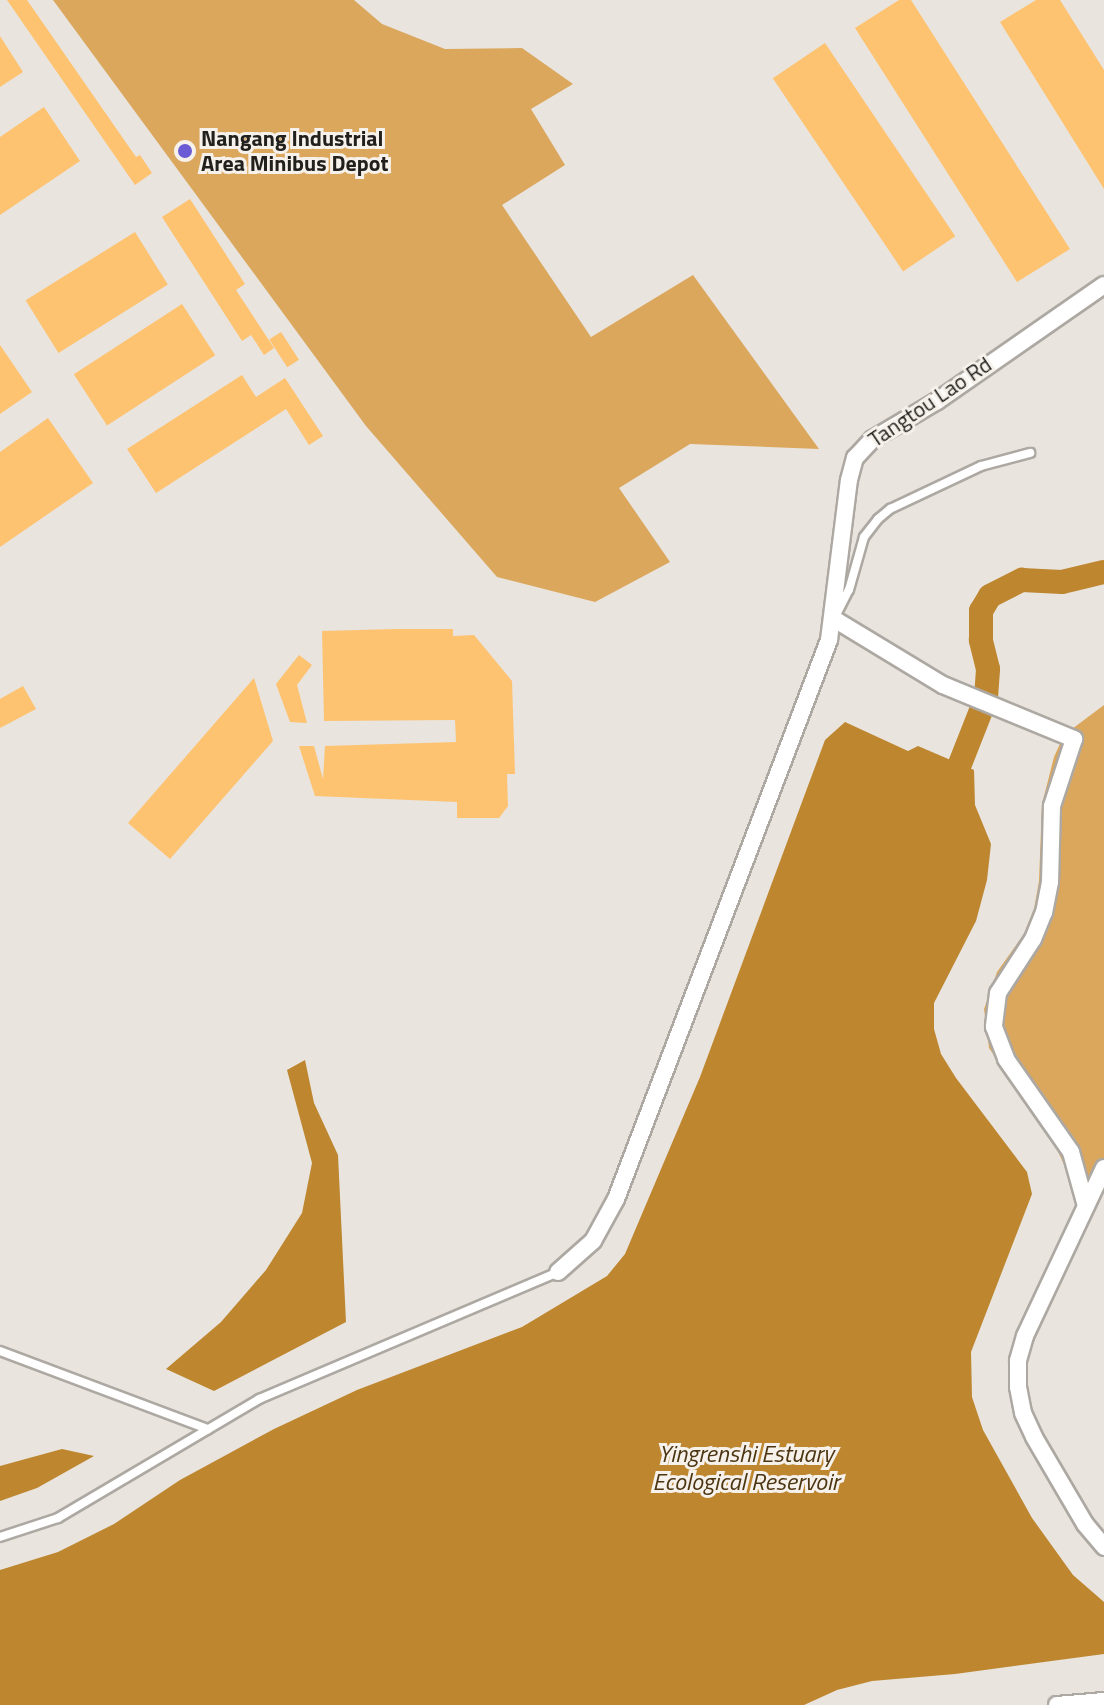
<!DOCTYPE html>
<style>
body{margin:0}
#map{position:relative;width:1104px;height:1705px;overflow:hidden;background:#e9e4dd;font-family:"Titillium Web",sans-serif}
div>[style]{position:absolute}
.green>*{inset:0;background:#dba75d}
.water>*{inset:0;background:#bd862f}
.river>*{height:24px;margin:-12px;padding:0 12px;transform-origin:12px;border-radius:12px;background:#bd862f}
.building>*{inset:0;background:#fec371;transform-origin:0 0}
.roads{filter:drop-shadow(2px 0 #ada8a2) drop-shadow(-2px 0 #ada8a2) drop-shadow(0 2px #ada8a2) drop-shadow(0 -2px #ada8a2)}
.lane>*{height:8px;margin:-4px;padding:0 4px;transform-origin:4px;border-radius:4px;background:#fff}
.street>*{height:16px;margin:-8px;padding:0 8px;transform-origin:8px;border-radius:8px;background:#fff}
.dots>*{width:22px;height:22px;translate:-50% -50%;box-sizing:border-box;border:4px solid #f6f1eb;border-radius:50%}
span{translate:-50% -50%;white-space:nowrap;text-align:center;line-height:1.15;-webkit-text-stroke:6px #f6f1eb;paint-order:stroke}
.poi-label{font-size:22px;color:#22201d;font-weight:700}
.left{translate:0 -50%;text-align:left}
.street-label{font-size:22px;color:#22201d}
.water-label{font-size:24px;color:#4c3511;font-style:italic}
</style>
<div id="map">
<div class="green">
<div style="clip-path:polygon(53px 0,354px 0,382px 24px,445px 49px,522px 48px,573px 84px,531px 109px,565px 165px,502px 205px,591px 337px,693px 275px,819px 449px,690px 444px,619px 488px,670px 562px,595px 602px,497px 577px,366px 426px)"></div>
<div style="clip-path:polygon(1104px 705px,1104px 1184px,1089px 1214px,1076px 1208px,1068px 1173px,1053px 1141px,989px 1048px,984px 1009px,997px 972px,1024px 934px,1034px 909px,1039px 881px,1042px 804px,1054px 757px,1064px 735px)"></div>
</div>
<div class="water">
<div style="clip-path:polygon(845px 722px,908px 751px,918px 746px,974px 770px,975px 805px,991px 844px,987px 880px,976px 921px,934px 1003px,934px 1029px,941px 1054px,956px 1078px,1027px 1172px,1032px 1194px,971px 1352px,972px 1397px,983px 1430px,1032px 1518px,1073px 1575px,1104px 1602px,1104px 1654px,955px 1674px,872px 1681px,837px 1690px,804px 1705px,0 1705px,0 1570px,58px 1552px,114px 1524px,180px 1480px,274px 1429px,357px 1390px,522px 1327px,607px 1276px,625px 1254px,700px 1077px,825px 740px)"></div>
<div style="clip-path:polygon(305px 1060px,314px 1103px,338px 1155px,346px 1322px,214px 1391px,166px 1369px,221px 1322px,266px 1270px,302px 1213px,312px 1163px,287px 1070px)"></div>
<div style="clip-path:polygon(62px 1449px,94px 1456px,37px 1488px,0 1501px,0 1466px)"></div>
</div>
<div class="river">
<div style="left:960px;top:764px;width:71px;rotate:-68.5deg"></div>
<div style="left:986px;top:698px;width:29px;rotate:-86deg"></div>
<div style="left:988px;top:669px;width:30px;rotate:-104deg"></div>
<div style="left:981px;top:640px;width:29px;rotate:-90deg"></div>
<div style="left:981px;top:611px;width:17px;rotate:-59deg"></div>
<div style="left:990px;top:596px;width:36px;rotate:-27deg"></div>
<div style="left:1022px;top:580px;width:40px;rotate:2.9deg"></div>
<div style="left:1062px;top:582px;width:43px;rotate:-13.4deg"></div>
</div>
<div class="building">
<div style="clip-path:polygon(7px 0,27px 0,136px 157px,140px 155px,152px 173px,135px 185px)"></div>
<div style="clip-path:polygon(899px 0,911px 0,1070px 249px,1017px 282px,855px 28px)"></div>
<div style="clip-path:polygon(1036px 0,1060px 0,1104px 70px,1104px 189px,1000px 22px)"></div>
<div style="clip-path:polygon(0 36px,23px 72px,0 87px)"></div>
<div style="left:825px;top:43px;width:233px;height:63px;rotate:56deg"></div>
<div style="clip-path:polygon(44px 107px,80px 161px,0 215px,0 137px)"></div>
<div style="clip-path:polygon(190px 199px,245px 284px,236px 290px,274px 348px,264px 355px,251px 335px,242px 341px,162px 217px)"></div>
<div style="left:135px;top:232px;width:62px;height:129px;rotate:58deg"></div>
<div style="left:182px;top:304px;width:61px;height:129px;rotate:57deg"></div>
<div style="left:281px;top:332px;width:33px;height:14px;rotate:57deg"></div>
<div style="clip-path:polygon(0 345px,32px 392px,0 414px)"></div>
<div style="clip-path:polygon(242px 375px,256px 397px,285px 378px,323px 436px,309px 445px,286px 409px,156px 493px,127px 449px)"></div>
<div style="clip-path:polygon(48px 418px,93px 483px,0 547px,0 452px)"></div>
<div style="clip-path:polygon(396px 629px,453px 629px,453px 636px,474px 635px,512px 681px,515px 774px,507px 774px,508px 806px,499px 818px,457px 818px,457px 802px,315px 796px,299px 746px,314px 746px,323px 779px,325px 746px,456px 742px,455px 720px,324px 721px,322px 631px)"></div>
<div style="clip-path:polygon(299px 655px,312px 665px,297px 685px,307px 723px,290px 722px,276px 684px)"></div>
<div style="clip-path:polygon(254px 678px,273px 741px,170px 859px,128px 823px)"></div>
<div style="clip-path:polygon(23px 686px,36px 709px,0 728px,0 699px)"></div>
</div>
<div class="roads">
<div class="lane">
<div style="left:836px;top:615px;width:28px;rotate:-63deg"></div>
<div style="left:849px;top:590px;width:55px;rotate:-74.2deg"></div>
<div style="left:864px;top:537px;width:23px;rotate:-52deg"></div>
<div style="left:878px;top:519px;width:16px;rotate:-40deg"></div>
<div style="left:890px;top:509px;width:101px;rotate:-25.3deg"></div>
<div style="left:981px;top:466px;width:51px;rotate:-14.9deg"></div>
<div style="left:0;top:1351px;width:222px;rotate:20.6deg"></div>
<div style="left:0;top:1537px;width:61px;rotate:-18.1deg"></div>
<div style="left:58px;top:1518px;width:234px;rotate:-30.6deg"></div>
<div style="left:259px;top:1399px;width:325px;rotate:-23deg"></div>
</div>
<div class="street">
<div style="left:834px;top:619px;width:127px;rotate:31.2deg"></div>
<div style="left:943px;top:685px;width:142px;rotate:22.4deg"></div>
<div style="left:1074px;top:739px;width:71px;rotate:108.2deg"></div>
<div style="left:1052px;top:806px;width:76px;rotate:91.5deg"></div>
<div style="left:1050px;top:882px;width:31px;rotate:101deg"></div>
<div style="left:1044px;top:912px;width:29px;rotate:112deg"></div>
<div style="left:1033px;top:939px;width:64px;rotate:122.9deg"></div>
<div style="left:998px;top:993px;width:34px;rotate:97deg"></div>
<div style="left:994px;top:1027px;width:34px;rotate:69deg"></div>
<div style="left:1006px;top:1059px;width:113px;rotate:55deg"></div>
<div style="left:1071px;top:1152px;width:56px;rotate:74.5deg"></div>
<div style="left:1104px;top:1168px;width:186px;rotate:115.2deg"></div>
<div style="left:1025px;top:1336px;width:26px;rotate:106deg"></div>
<div style="left:1018px;top:1361px;width:26px;rotate:90deg"></div>
<div style="left:1018px;top:1387px;width:26px;rotate:79deg"></div>
<div style="left:1023px;top:1413px;width:26px;rotate:65deg"></div>
<div style="left:1034px;top:1437px;width:101px;rotate:59.6deg"></div>
<div style="left:1085px;top:1524px;width:30px;rotate:50deg"></div>
<div style="left:558px;top:1272px;width:47px;rotate:-41.5deg"></div>
<div style="left:593px;top:1241px;width:48px;rotate:-61.3deg"></div>
<div style="left:616px;top:1199px;width:598px;rotate:-69.14deg"></div>
<div style="left:829px;top:640px;width:161px;rotate:-82.9deg"></div>
<div style="left:849px;top:480px;width:23px;rotate:-75deg"></div>
<div style="left:855px;top:458px;width:26px;rotate:-47deg"></div>
<div style="left:873px;top:439px;width:74px;rotate:-30.7deg"></div>
<div style="left:937px;top:401px;width:203px;rotate:-34.8deg"></div>
<div style="left:1057px;top:1705px;width:47px;rotate:-4.9deg"></div>
</div>
</div>
<div class="dots">
<div style="left:185px;top:151px;background:#6b5cd5"></div>
</div>
<div class="poi-label">
<span class="left" style="left:201px;top:151px">Nangang Industrial<br>Area Minibus Depot</span>
</div>
<div class="street-label">
<span style="left:930px;top:402px;rotate:-34deg">Tangtou Lao Rd</span>
</div>
<div class="water-label">
<span style="left:746px;top:1468px">Yingrenshi Estuary<br>Ecological Reservoir</span>
</div>
</div>
